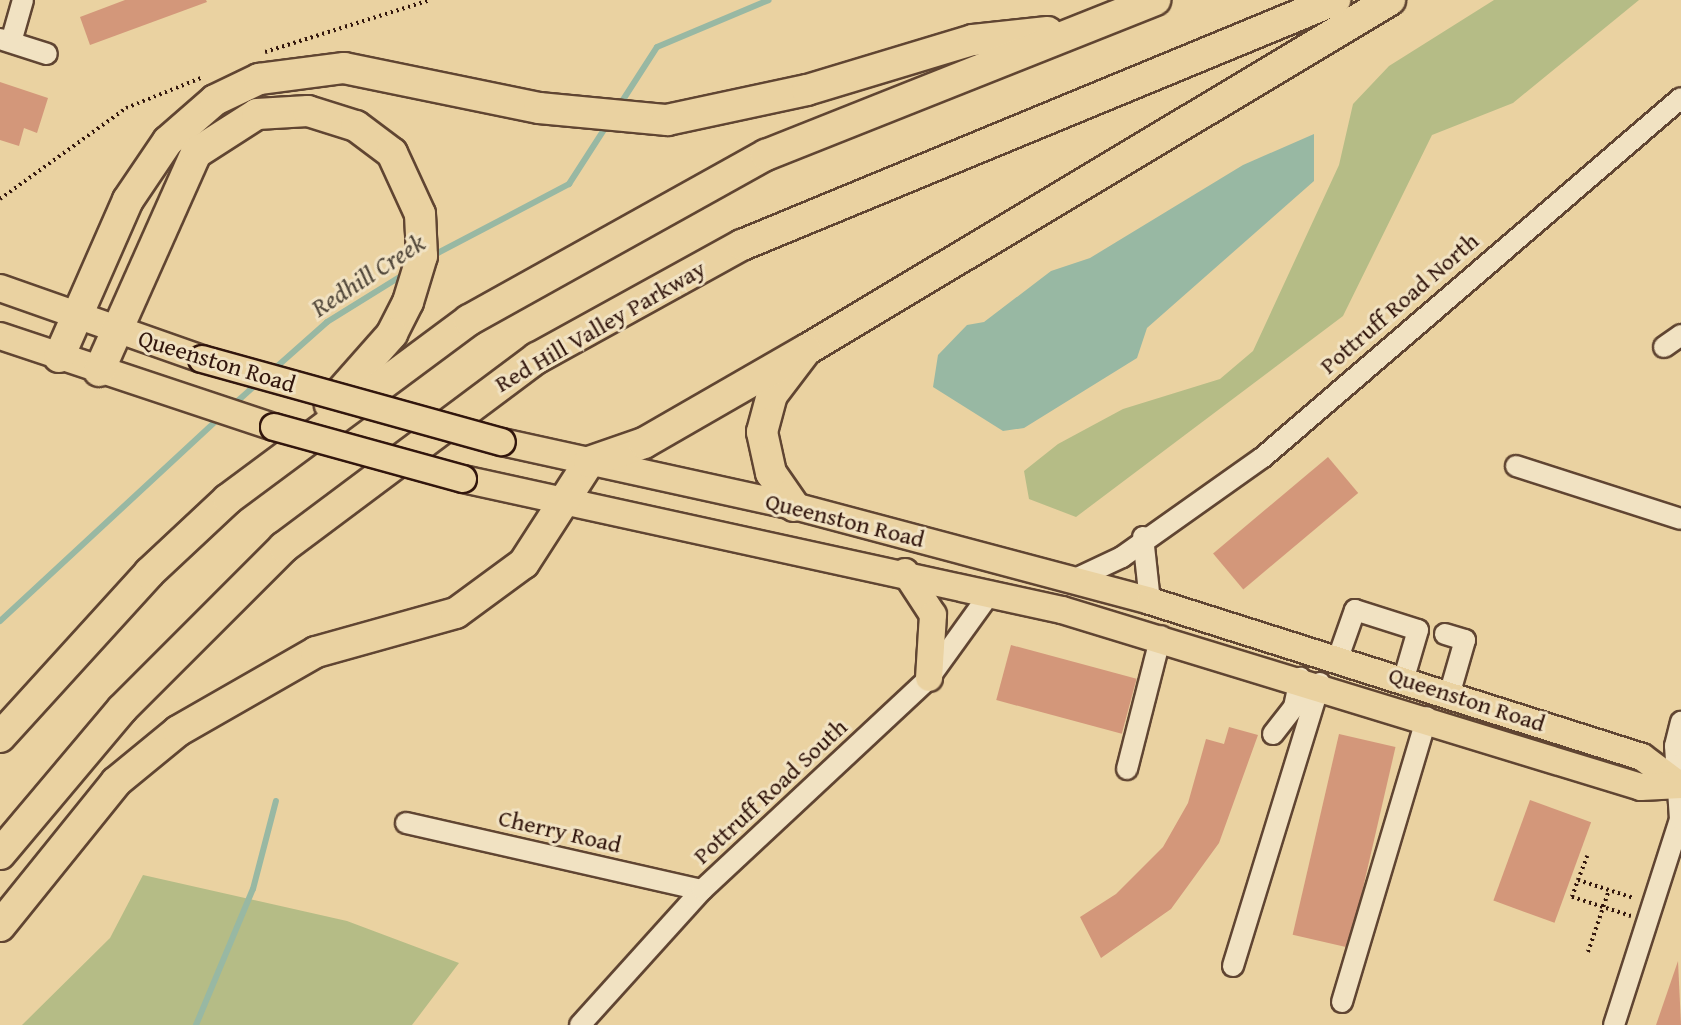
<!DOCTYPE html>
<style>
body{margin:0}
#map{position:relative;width:1681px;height:1025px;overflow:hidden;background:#ead2a1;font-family:"Gentium Book Plus",serif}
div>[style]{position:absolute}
.green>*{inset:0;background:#b5bc86}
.water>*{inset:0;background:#98b8a3}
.stream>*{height:6px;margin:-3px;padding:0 3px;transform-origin:3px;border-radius:3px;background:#98b8a3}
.building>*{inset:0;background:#d3977a;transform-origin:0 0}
.path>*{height:4px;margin-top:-2px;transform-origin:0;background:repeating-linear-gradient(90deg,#32160d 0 2px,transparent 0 6px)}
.roads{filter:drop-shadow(2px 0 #604532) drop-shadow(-2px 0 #604532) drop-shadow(0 2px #604532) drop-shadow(0 -2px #604532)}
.minor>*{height:20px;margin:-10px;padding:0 10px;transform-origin:10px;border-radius:10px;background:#f1e2c2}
.major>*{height:26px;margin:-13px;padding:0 13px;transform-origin:13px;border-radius:13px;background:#ead2a1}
.highway>*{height:30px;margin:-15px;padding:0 15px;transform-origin:15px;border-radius:15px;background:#ead2a1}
.bridges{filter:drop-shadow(2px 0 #32160d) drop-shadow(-2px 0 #32160d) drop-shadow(0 2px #32160d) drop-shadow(0 -2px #32160d)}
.major-bridge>*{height:26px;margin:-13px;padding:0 13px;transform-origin:13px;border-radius:13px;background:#ead2a1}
span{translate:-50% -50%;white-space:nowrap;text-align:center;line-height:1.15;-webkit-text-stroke:6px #f1e2c2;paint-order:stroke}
.street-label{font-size:24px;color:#32160d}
.water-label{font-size:26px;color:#51473a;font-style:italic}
</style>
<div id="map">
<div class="green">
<div style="clip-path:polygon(1494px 0,1639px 0,1513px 103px,1432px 135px,1343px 316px,1076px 517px,1029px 499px,1024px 471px,1058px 444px,1123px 409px,1220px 379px,1253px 351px,1339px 165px,1353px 104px,1389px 66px)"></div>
<div style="clip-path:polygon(143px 875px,347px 921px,459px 963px,412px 1025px,22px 1025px,110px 938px)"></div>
</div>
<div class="water">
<div style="clip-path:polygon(1314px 134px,1314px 181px,1147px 328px,1137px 358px,1024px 428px,1003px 431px,933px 387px,938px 355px,967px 325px,984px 322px,1051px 271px,1090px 258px,1243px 165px)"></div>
</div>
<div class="stream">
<div style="left:619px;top:106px;width:70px;rotate:-57.2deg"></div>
<div style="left:657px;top:47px;width:121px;rotate:-22.8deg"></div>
<div style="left:432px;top:256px;width:155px;rotate:-27.7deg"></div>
<div style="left:569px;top:184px;width:70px;rotate:-57.2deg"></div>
<div style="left:273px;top:370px;width:72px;rotate:-41.6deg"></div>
<div style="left:327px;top:322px;width:93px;rotate:-31.8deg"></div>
<div style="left:231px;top:407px;width:38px;rotate:-42deg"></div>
<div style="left:0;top:621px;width:300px;rotate:-42.8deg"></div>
<div style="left:196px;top:1025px;width:147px;rotate:-67.3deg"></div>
<div style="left:253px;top:889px;width:91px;rotate:-75.4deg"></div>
</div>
<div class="building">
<div style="clip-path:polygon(125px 0,206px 0,207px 2px,90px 45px,80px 17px)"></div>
<div style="clip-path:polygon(0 82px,48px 98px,37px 133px,24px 128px,19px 146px,0 140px)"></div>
<div style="left:1328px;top:457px;width:47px;height:150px;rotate:50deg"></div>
<div style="left:1011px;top:645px;width:130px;height:57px;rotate:15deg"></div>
<div style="clip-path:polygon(1229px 727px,1258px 735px,1219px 843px,1171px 909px,1101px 958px,1080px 917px,1116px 894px,1163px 847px,1188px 803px,1206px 739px,1224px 744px)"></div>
<div style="left:1339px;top:734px;width:58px;height:206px;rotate:13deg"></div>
<div style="left:1530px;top:800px;width:65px;height:107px;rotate:20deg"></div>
<div style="clip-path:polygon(1678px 961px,1681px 1025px,1656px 1025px)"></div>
</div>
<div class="path">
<div style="left:265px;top:52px;width:173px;rotate:-17.5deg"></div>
<div style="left:0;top:199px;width:155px;rotate:-35.8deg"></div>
<div style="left:126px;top:108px;width:81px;rotate:-21.8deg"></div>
<div style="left:1578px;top:880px;width:26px;rotate:-69deg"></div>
<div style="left:1631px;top:916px;width:62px;rotate:-162.1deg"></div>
<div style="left:1572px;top:897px;width:18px;rotate:-71deg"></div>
<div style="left:1578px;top:880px;width:59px;rotate:17.8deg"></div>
<div style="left:1588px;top:952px;width:65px;rotate:-71.3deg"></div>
</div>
<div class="roads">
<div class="minor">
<div style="left:0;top:39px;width:49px;rotate:17.7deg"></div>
<div style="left:11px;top:42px;width:44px;rotate:-74.1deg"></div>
<div style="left:1664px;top:347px;width:21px;rotate:-35deg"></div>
<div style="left:1516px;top:466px;width:173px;rotate:17.8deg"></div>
<div style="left:1143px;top:537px;width:64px;rotate:83.8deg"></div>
<div style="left:1073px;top:580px;width:54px;rotate:-25.1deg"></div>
<div style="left:1122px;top:557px;width:171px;rotate:-35.3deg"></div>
<div style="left:1262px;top:458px;width:552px;rotate:-40.67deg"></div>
<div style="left:1445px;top:634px;width:21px;rotate:17deg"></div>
<div style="left:1465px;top:640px;width:54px;rotate:106.1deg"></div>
<div style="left:1338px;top:658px;width:51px;rotate:-70.5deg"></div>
<div style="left:1355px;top:610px;width:66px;rotate:17.6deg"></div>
<div style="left:1418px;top:630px;width:50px;rotate:106.3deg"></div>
<div style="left:1273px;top:734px;width:34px;rotate:-52deg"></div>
<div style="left:1294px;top:707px;width:30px;rotate:-78deg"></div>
<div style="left:1127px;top:769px;width:137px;rotate:-75.7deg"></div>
<div style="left:406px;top:823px;width:303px;rotate:12.8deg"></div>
<div style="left:1233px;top:966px;width:296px;rotate:-72.9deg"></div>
<div style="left:1342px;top:1002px;width:297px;rotate:-73.4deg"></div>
<div style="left:580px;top:1025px;width:182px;rotate:-47.9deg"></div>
<div style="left:702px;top:890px;width:311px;rotate:-43deg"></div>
<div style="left:929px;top:678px;width:106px;rotate:-54.2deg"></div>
<div style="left:1614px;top:1025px;width:216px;rotate:-72.2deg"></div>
<div style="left:1680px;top:819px;width:73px;rotate:-93.9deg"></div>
<div style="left:1675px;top:746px;width:25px;rotate:-76deg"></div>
</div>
<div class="major">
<div style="left:0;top:288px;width:214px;rotate:19.4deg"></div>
<div style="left:0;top:336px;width:289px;rotate:18.4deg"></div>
<div style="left:502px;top:442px;width:299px;rotate:12.4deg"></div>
<div style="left:794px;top:506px;width:368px;rotate:14.9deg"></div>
<div style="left:1150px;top:601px;width:516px;rotate:17.59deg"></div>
<div style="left:1642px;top:757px;width:45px;rotate:36.9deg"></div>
<div style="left:463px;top:479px;width:613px;rotate:12.34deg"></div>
<div style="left:1062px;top:610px;width:605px;rotate:17deg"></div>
<div style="left:1641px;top:787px;width:40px;rotate:-2.9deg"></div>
<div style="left:905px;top:572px;width:51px;rotate:56.9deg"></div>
<div style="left:933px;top:615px;width:63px;rotate:93.6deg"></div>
</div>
<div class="highway">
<div style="left:59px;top:357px;width:171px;rotate:-66.3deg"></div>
<div style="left:128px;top:200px;width:71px;rotate:-55.9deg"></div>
<div style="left:168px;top:141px;width:62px;rotate:-41.1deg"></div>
<div style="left:215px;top:100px;width:49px;rotate:-25.5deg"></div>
<div style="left:259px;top:79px;width:86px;rotate:-7.4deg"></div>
<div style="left:344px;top:68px;width:199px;rotate:11.6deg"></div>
<div style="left:539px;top:108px;width:129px;rotate:5.4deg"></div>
<div style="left:667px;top:120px;width:143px;rotate:-12.1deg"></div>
<div style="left:807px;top:90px;width:173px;rotate:-16.8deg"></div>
<div style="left:973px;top:40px;width:75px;rotate:-6.1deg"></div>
<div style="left:99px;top:371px;width:239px;rotate:-66deg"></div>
<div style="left:196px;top:153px;width:72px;rotate:-32.6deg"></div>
<div style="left:257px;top:114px;width:51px;rotate:-3.4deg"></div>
<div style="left:308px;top:111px;width:50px;rotate:17.4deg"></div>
<div style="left:356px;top:126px;width:45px;rotate:36.9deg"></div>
<div style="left:392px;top:153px;width:67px;rotate:65.3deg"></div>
<div style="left:420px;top:214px;width:42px;rotate:87.3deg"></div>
<div style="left:422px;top:256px;width:48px;rotate:106.9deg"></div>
<div style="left:408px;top:302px;width:36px;rotate:117deg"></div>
<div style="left:392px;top:334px;width:94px;rotate:131.5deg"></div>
<div style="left:794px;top:506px;width:40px;rotate:-124.9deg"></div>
<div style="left:771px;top:473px;width:42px;rotate:-102.4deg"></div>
<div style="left:762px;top:432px;width:38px;rotate:-75deg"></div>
<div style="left:772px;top:395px;width:56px;rotate:-52.9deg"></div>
<div style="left:806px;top:350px;width:681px;rotate:-30.93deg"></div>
<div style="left:0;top:737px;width:222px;rotate:-47.7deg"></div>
<div style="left:149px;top:573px;width:108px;rotate:-43.1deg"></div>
<div style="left:228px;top:499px;width:300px;rotate:-36.6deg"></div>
<div style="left:469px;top:320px;width:340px;rotate:-29.1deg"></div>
<div style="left:766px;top:155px;width:419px;rotate:-21.7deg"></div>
<div style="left:0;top:854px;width:189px;rotate:-49.9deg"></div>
<div style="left:122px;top:709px;width:229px;rotate:-45deg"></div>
<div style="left:284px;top:547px;width:316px;rotate:-36.8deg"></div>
<div style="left:537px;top:358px;width:234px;rotate:-28.9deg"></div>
<div style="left:742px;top:245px;width:642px;rotate:-22.45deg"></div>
<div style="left:0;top:926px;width:185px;rotate:-51.1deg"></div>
<div style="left:116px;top:782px;width:80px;rotate:-39.4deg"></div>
<div style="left:178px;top:731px;width:159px;rotate:-29.8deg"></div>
<div style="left:316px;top:652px;width:145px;rotate:-15.6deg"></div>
<div style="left:456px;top:613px;width:84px;rotate:-36.3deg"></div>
<div style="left:524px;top:563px;width:120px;rotate:-57.2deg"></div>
<div style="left:589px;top:462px;width:58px;rotate:-19.1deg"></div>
<div style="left:644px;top:443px;width:187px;rotate:-29.9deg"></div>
</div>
</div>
<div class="bridges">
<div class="major-bridge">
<div style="left:202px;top:359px;width:311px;rotate:15.5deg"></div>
<div style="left:274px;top:427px;width:196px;rotate:15.4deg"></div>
</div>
</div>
<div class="street-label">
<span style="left:1399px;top:303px;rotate:-41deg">Pottruff Road North</span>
<span style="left:600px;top:326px;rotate:-30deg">Red Hill Valley Parkway</span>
<span style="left:217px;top:361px;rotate:17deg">Queenston Road</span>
<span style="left:845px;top:520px;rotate:14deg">Queenston Road</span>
<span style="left:1467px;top:699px;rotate:18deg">Queenston Road</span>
<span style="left:770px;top:791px;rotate:-43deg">Pottruff Road South</span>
<span style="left:560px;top:831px;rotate:13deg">Cherry Road</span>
</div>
<div class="water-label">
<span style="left:368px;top:275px;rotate:-33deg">Redhill Creek</span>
</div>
</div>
